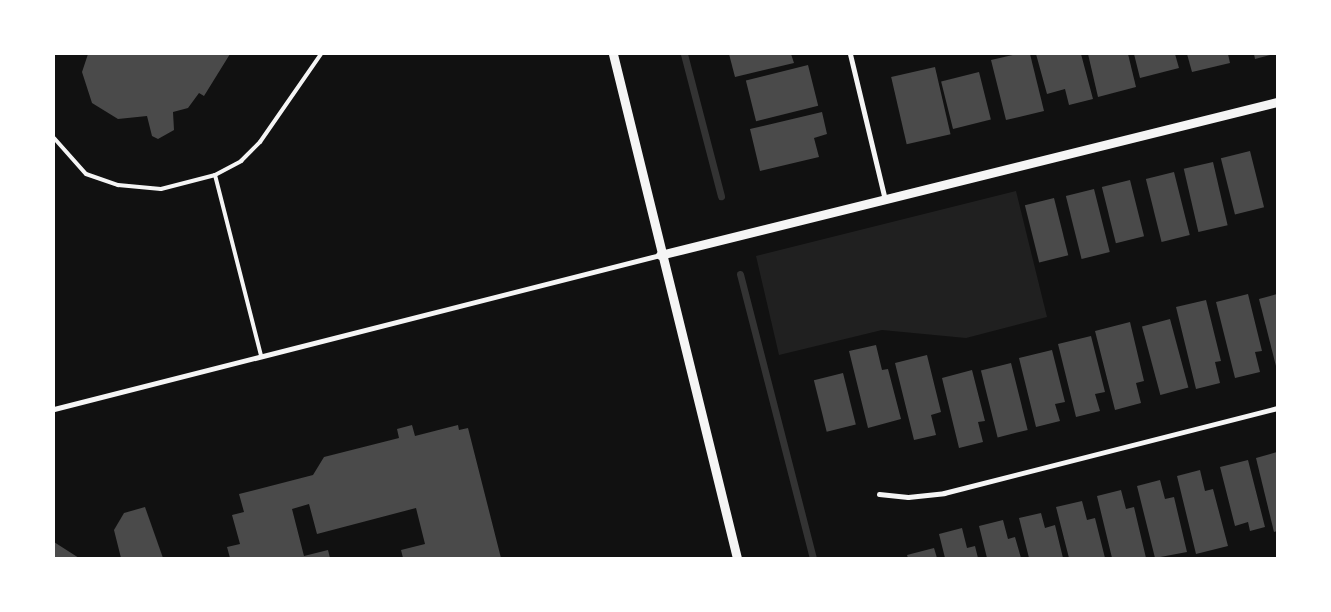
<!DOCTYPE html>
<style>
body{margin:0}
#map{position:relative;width:1331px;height:612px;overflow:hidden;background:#111;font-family:"Space Grotesk",sans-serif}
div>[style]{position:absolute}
.green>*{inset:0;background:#202020}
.stream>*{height:7px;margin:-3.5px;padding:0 3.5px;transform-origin:3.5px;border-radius:3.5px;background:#333}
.building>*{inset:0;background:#4a4a4a;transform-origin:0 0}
.service>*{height:4px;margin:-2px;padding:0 2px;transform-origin:2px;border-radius:2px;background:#f5f5f5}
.minor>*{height:5px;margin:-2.5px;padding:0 2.5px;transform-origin:2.5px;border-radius:2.5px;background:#f5f5f5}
.tertiary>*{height:9px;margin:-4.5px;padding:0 4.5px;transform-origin:4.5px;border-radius:4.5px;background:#f5f5f5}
span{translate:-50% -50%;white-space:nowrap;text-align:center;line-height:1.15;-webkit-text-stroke:4px #fff;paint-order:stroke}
.frame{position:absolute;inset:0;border:55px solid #fff;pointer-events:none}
</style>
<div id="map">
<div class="green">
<div style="clip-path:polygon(1016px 191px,1047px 317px,966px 338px,882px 330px,779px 355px,756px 256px)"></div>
</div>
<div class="stream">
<div style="left:684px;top:54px;width:147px;rotate:75.4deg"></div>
<div style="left:740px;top:274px;width:293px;rotate:75.6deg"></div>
</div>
<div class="building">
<div style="clip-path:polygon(88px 54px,230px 54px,204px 96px,199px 93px,188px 108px,173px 112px,174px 130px,158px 139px,152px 136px,147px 116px,118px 119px,92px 103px,82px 72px)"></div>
<div style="clip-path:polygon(729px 54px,791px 54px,794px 63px,735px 77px)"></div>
<div style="clip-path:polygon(1017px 54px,1030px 54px,1044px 111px,1006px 120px,991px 60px)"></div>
<div style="clip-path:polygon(1036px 54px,1081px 54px,1093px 99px,1069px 105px,1065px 89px,1047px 94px)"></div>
<div style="clip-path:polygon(1088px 54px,1128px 54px,1136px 87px,1098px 97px)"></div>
<div style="clip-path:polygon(1134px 54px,1175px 54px,1179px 68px,1140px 78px)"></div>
<div style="clip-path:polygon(1187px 54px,1228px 54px,1230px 63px,1192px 72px)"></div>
<div style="clip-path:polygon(1254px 54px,1274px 54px,1255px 59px)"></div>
<div style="left:808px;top:65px;width:42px;height:64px;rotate:76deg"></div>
<div style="left:935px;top:67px;width:69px;height:45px;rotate:77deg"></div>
<div style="left:979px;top:72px;width:49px;height:39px;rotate:76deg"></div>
<div style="clip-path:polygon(822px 112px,827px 134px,814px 138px,819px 157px,760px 171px,750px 129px)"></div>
<div style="left:1250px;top:151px;width:58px;height:30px;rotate:76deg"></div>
<div style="left:1213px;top:162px;width:65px;height:30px;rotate:77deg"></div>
<div style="left:1174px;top:172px;width:65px;height:29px;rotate:76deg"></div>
<div style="left:1130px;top:180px;width:58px;height:29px;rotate:76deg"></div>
<div style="left:1094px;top:189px;width:65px;height:29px;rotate:76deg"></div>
<div style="left:1054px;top:198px;width:59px;height:30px;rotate:76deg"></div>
<div style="clip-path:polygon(1248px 294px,1262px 351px,1255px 352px,1260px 372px,1235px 378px,1216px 302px)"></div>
<div style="clip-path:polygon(1277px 294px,1277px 370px,1259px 299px)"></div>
<div style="clip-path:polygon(1206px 300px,1221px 361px,1215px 362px,1220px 383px,1196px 389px,1176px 307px)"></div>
<div style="left:1170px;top:319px;width:71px;height:29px;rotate:75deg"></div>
<div style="clip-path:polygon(1130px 322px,1144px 381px,1136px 383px,1141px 403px,1115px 410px,1095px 331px)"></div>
<div style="clip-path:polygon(1091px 336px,1105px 392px,1095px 394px,1100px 411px,1076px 417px,1058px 344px)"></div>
<div style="clip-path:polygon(876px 345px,882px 370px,888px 369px,901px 419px,868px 428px,849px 351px)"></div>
<div style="clip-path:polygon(1052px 350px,1065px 402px,1055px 404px,1060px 421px,1036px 427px,1019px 358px)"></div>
<div style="clip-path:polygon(927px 355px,941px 412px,931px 415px,936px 435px,914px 440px,895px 363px)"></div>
<div style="left:1011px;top:363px;width:69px;height:31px;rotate:76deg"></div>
<div style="clip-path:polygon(972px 370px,985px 421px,978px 422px,983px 442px,959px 448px,942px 378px)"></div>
<div style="left:843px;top:373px;width:53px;height:30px;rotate:76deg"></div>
<div style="clip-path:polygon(412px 425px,415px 436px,458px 425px,459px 430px,468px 428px,501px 558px,403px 558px,401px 550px,425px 544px,416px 508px,317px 534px,309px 504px,292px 509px,304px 556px,328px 550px,330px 558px,230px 558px,227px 547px,240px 544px,232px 515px,244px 512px,239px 494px,313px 475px,324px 457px,399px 438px,397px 429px)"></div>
<div style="clip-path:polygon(1277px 452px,1277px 531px,1274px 532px,1256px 458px)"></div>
<div style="clip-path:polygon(1248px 460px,1265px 527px,1250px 531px,1248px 522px,1235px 526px,1220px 467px)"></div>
<div style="clip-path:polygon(1200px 470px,1205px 491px,1213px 489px,1228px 546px,1196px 554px,1177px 476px)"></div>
<div style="clip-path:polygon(1160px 480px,1165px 499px,1174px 497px,1187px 552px,1155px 558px,1137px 486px)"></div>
<div style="clip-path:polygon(1121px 490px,1126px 509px,1134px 507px,1146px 558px,1112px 558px,1097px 496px)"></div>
<div style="clip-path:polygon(1082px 501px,1087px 520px,1095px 518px,1105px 558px,1069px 558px,1056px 507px)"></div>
<div style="clip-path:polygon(145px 507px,163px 558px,121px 558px,114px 530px,124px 513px)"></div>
<div style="clip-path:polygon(1041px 513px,1045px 528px,1055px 525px,1063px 558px,1029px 558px,1019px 518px)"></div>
<div style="clip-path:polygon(1003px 520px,1008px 539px,1015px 537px,1021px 558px,987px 558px,979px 526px)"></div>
<div style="clip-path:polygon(962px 528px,967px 548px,975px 546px,978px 558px,945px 558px,939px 534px)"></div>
<div style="clip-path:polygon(54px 542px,79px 558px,54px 558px)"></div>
<div style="clip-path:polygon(934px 548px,937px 558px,908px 558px,907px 555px)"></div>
</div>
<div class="service">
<div style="left:54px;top:138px;width:48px;rotate:48.4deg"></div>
<div style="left:86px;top:174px;width:34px;rotate:19deg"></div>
<div style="left:118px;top:185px;width:43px;rotate:5.3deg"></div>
<div style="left:161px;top:189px;width:56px;rotate:-14.5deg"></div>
<div style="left:215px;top:175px;width:30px;rotate:-28deg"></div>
<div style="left:241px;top:161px;width:27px;rotate:-45deg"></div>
<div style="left:260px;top:142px;width:107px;rotate:-55.3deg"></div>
<div style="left:215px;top:175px;width:186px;rotate:75.7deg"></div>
</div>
<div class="minor">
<div style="left:850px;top:54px;width:150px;rotate:76.5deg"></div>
<div style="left:54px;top:409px;width:625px;rotate:-14.26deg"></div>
<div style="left:879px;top:494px;width:29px;rotate:6deg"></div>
<div style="left:908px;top:497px;width:36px;rotate:-6deg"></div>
<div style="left:944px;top:493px;width:344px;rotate:-14.3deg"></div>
</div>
<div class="tertiary">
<div style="left:613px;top:54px;width:519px;rotate:76.18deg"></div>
<div style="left:660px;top:255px;width:636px;rotate:-13.93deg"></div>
</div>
<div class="frame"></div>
</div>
